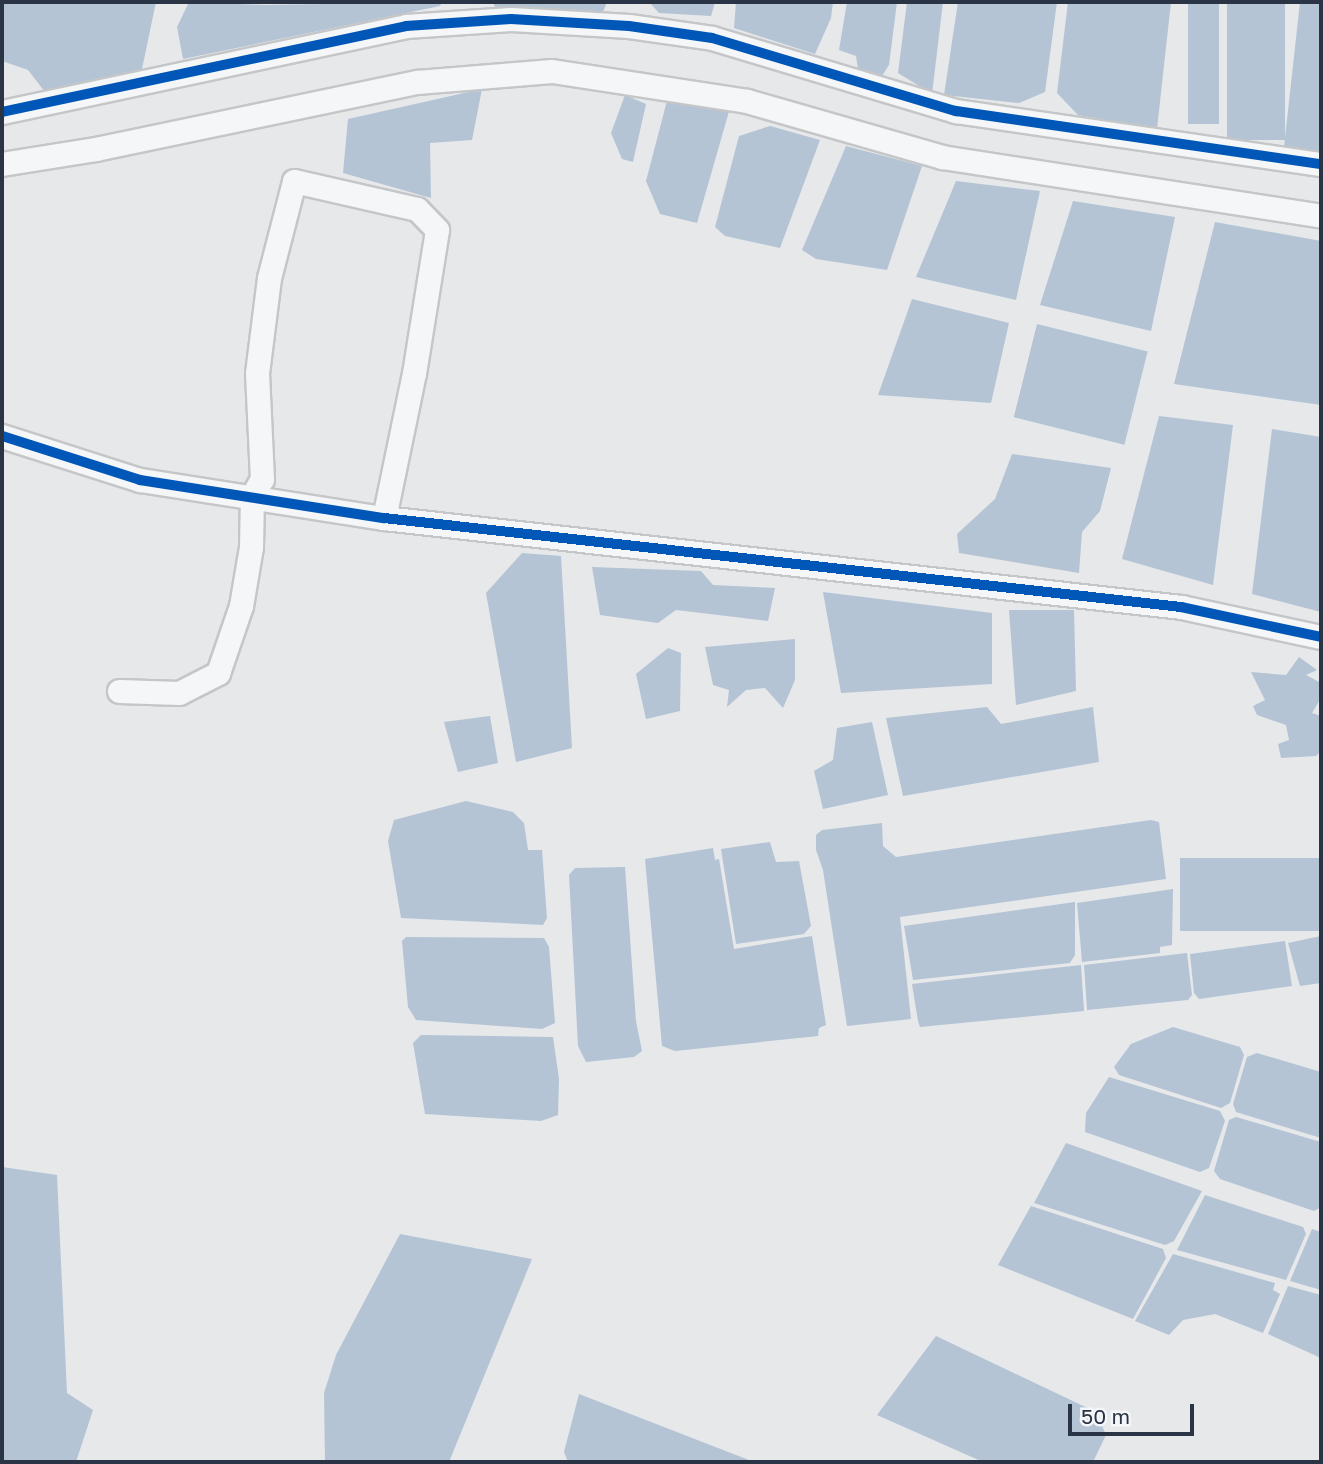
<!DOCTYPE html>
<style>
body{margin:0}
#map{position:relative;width:1323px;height:1464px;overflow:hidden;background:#e6e8ea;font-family:"Golos Text",sans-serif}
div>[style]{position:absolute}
.water>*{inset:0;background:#b4c4d5;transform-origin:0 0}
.roads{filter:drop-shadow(2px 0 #c4c6c8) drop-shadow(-2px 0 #c4c6c8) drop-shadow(0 2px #c4c6c8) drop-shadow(0 -2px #c4c6c8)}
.minor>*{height:23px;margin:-11.5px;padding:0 11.5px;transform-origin:11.5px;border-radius:11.5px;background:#f5f6f7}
.cycleway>*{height:10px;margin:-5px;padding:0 5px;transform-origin:5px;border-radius:5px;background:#0057b8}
span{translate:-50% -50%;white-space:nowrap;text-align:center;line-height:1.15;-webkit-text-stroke:6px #f4f6f9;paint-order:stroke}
.frame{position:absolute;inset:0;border:4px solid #2b3445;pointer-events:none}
.scale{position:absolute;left:1068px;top:1404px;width:126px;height:32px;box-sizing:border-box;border:4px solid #2b3445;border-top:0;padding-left:9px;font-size:21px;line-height:24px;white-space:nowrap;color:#2b3445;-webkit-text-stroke:5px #f4f6f9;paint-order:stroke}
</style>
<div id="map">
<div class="water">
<div style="clip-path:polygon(2px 2px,156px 2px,142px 69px,45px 92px,28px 70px,2px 61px)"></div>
<div style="clip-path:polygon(189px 2px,264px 5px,442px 2px,440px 6px,183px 59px,177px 27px)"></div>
<div style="clip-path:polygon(493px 2px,607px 2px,603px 12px,495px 7px)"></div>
<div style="clip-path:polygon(649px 2px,715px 2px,711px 16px,659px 13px)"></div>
<div style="clip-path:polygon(736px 2px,833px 2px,831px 18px,815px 54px,734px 28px)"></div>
<div style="clip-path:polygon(847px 2px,897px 2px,889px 65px,882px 76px,858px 69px,856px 56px,839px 50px)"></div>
<div style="clip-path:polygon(907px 2px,943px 2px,932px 94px,898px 73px)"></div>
<div style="clip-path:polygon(958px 2px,1057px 2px,1045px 92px,1019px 103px,944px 95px)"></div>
<div style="clip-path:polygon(1068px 2px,1171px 2px,1157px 129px,1078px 115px,1057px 93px)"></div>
<div style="left:1188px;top:2px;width:31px;height:122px"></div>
<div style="left:1227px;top:2px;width:58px;height:138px"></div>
<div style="clip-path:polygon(1300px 2px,1321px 2px,1321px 152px,1284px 147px)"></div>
<div style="clip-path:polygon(482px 89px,472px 140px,430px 143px,431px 198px,343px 173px,348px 119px)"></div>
<div style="clip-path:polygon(625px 95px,646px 104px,633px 162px,622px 159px,611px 133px)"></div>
<div style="clip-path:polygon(668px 97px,730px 108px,697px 223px,660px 214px,646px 181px)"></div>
<div style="clip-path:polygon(770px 126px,820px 140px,780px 248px,725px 236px,715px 227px,739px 136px)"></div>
<div style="clip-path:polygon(846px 146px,922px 166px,887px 270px,816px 259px,802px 250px)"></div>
<div style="clip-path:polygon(956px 181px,1040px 191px,1016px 300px,916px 277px)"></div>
<div style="clip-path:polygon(1073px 201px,1175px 217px,1151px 331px,1040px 305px)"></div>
<div style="clip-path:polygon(1215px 222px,1321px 241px,1321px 405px,1174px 384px)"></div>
<div style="clip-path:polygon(912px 299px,1009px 323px,991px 403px,878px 395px)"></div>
<div style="left:1037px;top:324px;width:114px;height:96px;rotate:14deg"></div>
<div style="clip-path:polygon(1159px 416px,1233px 425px,1213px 585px,1122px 559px)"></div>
<div style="clip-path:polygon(1272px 429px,1321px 437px,1321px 612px,1252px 594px)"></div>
<div style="clip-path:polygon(1012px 454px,1111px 468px,1100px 511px,1082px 532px,1079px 573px,959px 553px,957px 534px,995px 499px)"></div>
<div style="clip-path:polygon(522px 553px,561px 556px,572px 748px,516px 762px,486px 593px)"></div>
<div style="clip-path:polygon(592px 567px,701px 571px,713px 585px,775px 588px,768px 621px,676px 610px,658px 623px,600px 615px)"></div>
<div style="clip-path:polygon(823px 592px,992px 613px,992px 684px,841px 693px)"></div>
<div style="clip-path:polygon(1009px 610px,1074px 610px,1076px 691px,1016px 705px)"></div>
<div style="clip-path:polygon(795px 639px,795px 680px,783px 708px,765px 688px,746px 690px,727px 707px,729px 690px,713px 685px,705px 647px)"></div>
<div style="clip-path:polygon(668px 648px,681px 653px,680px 711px,646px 719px,636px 674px)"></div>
<div style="clip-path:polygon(1299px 657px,1317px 670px,1306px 675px,1321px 683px,1321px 698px,1312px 713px,1321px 716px,1321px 751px,1316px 756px,1281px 758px,1278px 744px,1289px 740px,1286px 725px,1257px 715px,1253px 706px,1265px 700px,1251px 672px,1286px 675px)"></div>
<div style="clip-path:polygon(987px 707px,1001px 724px,1093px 707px,1099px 762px,903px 796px,886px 718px)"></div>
<div style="clip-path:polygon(490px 716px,498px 763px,458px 772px,444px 722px)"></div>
<div style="clip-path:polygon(872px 722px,888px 795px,823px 809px,814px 771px,833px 760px,837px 728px)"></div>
<div style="clip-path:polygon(466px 801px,513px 812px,524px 823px,528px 850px,542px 850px,547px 918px,543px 925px,401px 918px,388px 841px,394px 820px)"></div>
<div style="clip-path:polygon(1151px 820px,1159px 822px,1166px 879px,900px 917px,911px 1019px,847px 1026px,823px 870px,816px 850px,816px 835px,822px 830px,882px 823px,883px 846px,896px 857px)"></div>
<div style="clip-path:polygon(770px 842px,776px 862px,799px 861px,811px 926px,804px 934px,736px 944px,721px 849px)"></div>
<div style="clip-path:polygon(713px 848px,715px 860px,719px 859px,734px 949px,812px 936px,826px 1025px,819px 1028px,818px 1036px,675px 1051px,662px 1046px,645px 859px)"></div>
<div style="left:1321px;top:858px;width:73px;height:141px;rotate:90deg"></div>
<div style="clip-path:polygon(625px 867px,636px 1021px,642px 1051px,634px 1057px,586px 1062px,578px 1046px,569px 875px,575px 868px)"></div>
<div style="clip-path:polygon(1173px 889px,1172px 945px,1160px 947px,1160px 953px,1082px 962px,1077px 903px)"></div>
<div style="clip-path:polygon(1075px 902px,1075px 955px,1070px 963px,913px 980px,904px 926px)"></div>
<div style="clip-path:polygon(1321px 936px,1321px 983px,1300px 986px,1288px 943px)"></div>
<div style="clip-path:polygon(406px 937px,544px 938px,549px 947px,555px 1023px,542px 1029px,416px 1020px,408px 1007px,402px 941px)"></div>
<div style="clip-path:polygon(1285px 941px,1292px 986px,1199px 999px,1194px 993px,1190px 954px)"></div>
<div style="clip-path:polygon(1187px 953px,1192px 995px,1188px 1000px,1087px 1010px,1084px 965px)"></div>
<div style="clip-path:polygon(1081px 965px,1084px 1011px,920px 1027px,918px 1021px,912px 984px)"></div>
<div style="clip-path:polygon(1173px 1027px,1240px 1047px,1244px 1055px,1230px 1103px,1221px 1108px,1119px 1075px,1114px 1067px,1131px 1044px)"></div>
<div style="clip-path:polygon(421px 1035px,553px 1037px,559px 1079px,558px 1115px,541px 1121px,425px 1114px,413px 1043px)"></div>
<div style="clip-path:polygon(1257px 1053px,1321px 1072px,1321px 1138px,1236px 1112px,1233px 1104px,1247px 1057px)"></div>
<div style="clip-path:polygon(1109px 1077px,1220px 1111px,1225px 1121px,1209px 1168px,1200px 1172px,1085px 1132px,1086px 1113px)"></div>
<div style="clip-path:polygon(1236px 1117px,1321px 1142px,1321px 1207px,1314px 1211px,1220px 1179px,1214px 1171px,1229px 1120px)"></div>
<div style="clip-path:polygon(1066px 1143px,1202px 1191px,1174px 1241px,1165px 1245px,1034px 1203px)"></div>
<div style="clip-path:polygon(2px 1167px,57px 1175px,67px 1393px,93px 1410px,76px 1462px,2px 1462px)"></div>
<div style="clip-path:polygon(1205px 1195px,1303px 1227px,1306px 1234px,1286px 1280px,1177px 1250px)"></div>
<div style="clip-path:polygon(1031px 1206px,1163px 1249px,1166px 1258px,1133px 1319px,998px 1265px)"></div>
<div style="clip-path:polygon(1312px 1229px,1321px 1232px,1321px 1290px,1290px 1281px)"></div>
<div style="clip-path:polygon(400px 1234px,532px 1259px,449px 1462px,325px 1462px,324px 1393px,336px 1355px)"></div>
<div style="clip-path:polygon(1173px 1254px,1275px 1283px,1273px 1290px,1280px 1294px,1263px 1333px,1215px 1314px,1183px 1320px,1169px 1335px,1135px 1321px)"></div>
<div style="clip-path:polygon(1288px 1286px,1321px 1295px,1321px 1358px,1268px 1334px)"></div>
<div style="clip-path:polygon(936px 1336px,1096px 1412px,1106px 1435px,1093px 1462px,983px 1462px,877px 1415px)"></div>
<div style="clip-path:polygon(579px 1394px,754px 1462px,568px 1462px,564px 1452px)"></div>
</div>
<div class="roads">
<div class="minor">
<div style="left:2px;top:112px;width:413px;rotate:-12deg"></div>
<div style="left:406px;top:26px;width:105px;rotate:-3.8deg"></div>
<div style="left:511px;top:19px;width:118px;rotate:3.4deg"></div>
<div style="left:629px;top:26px;width:84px;rotate:8.2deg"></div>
<div style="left:712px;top:38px;width:255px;rotate:16.7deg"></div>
<div style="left:956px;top:111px;width:369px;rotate:8.3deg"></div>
<div style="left:2px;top:164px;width:95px;rotate:-9.1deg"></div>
<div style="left:96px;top:149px;width:328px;rotate:-11.8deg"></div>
<div style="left:417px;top:82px;width:135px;rotate:-4.7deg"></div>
<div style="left:552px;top:71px;width:197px;rotate:8.7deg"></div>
<div style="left:747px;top:101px;width:203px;rotate:16deg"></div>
<div style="left:942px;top:157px;width:384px;rotate:8.8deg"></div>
<div style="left:2px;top:436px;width:145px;rotate:17.7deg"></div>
<div style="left:140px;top:480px;width:247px;rotate:8.9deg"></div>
<div style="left:384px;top:518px;width:802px;rotate:6.37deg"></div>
<div style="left:1181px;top:607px;width:143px;rotate:12.1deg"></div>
<div style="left:119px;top:691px;width:60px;rotate:1.9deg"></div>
<div style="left:179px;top:693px;width:44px;rotate:-27.1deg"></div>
<div style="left:218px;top:673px;width:71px;rotate:-71.1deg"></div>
<div style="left:241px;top:606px;width:60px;rotate:-80.4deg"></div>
<div style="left:251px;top:547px;width:51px;rotate:-88.9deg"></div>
<div style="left:252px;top:496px;width:20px;rotate:-60deg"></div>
<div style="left:262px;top:479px;width:106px;rotate:-92.7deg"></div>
<div style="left:257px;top:373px;width:96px;rotate:-82.8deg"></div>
<div style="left:269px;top:278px;width:100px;rotate:-75.5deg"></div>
<div style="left:294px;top:181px;width:126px;rotate:12.8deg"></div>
<div style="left:417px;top:209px;width:29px;rotate:46deg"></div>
<div style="left:437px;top:230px;width:145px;rotate:99.1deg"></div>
<div style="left:414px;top:373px;width:148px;rotate:101.7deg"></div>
</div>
</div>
<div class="cycleway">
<div style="left:2px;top:112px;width:413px;rotate:-12deg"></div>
<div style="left:406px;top:26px;width:105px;rotate:-3.8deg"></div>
<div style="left:511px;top:19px;width:118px;rotate:3.4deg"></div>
<div style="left:629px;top:26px;width:84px;rotate:8.2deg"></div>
<div style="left:712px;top:38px;width:255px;rotate:16.7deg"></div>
<div style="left:956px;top:111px;width:369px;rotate:8.3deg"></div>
<div style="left:2px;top:436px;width:145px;rotate:17.7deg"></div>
<div style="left:140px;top:480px;width:247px;rotate:8.9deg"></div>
<div style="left:384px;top:518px;width:802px;rotate:6.37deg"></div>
<div style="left:1181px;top:607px;width:143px;rotate:12.1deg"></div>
</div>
<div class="frame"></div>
<div class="scale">50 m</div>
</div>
